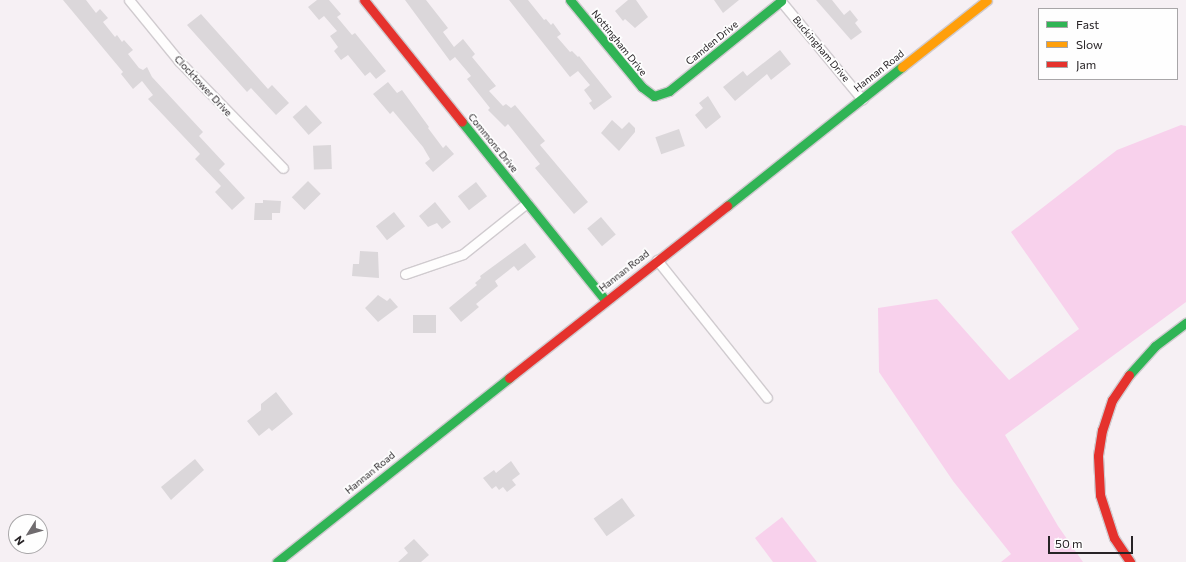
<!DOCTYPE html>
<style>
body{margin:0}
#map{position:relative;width:1186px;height:562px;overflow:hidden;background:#f6f0f4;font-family:Commissioner,sans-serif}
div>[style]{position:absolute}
.green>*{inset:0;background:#f8d1ec}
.building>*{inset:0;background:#dbd7da;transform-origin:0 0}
.roads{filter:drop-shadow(1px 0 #d0cbcf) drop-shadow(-1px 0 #d0cbcf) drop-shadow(0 1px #d0cbcf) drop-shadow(0 -1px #d0cbcf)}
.street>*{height:9px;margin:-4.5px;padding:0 4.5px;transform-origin:4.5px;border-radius:4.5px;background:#fefdfd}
.fast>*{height:9px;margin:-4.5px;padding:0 4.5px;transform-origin:4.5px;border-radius:4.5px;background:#30b455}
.slow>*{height:9px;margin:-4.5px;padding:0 4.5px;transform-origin:4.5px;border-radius:4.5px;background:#ff9f0a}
.jam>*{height:9px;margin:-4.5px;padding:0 4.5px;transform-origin:4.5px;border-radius:4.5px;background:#e5322d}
span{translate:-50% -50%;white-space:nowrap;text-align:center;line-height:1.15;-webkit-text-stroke:3.5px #fefefe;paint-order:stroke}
.street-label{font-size:10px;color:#272326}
.legend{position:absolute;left:1038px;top:8px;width:140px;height:72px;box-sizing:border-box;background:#fefefe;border:1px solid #a8a6a8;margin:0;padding:5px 7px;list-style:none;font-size:12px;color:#272326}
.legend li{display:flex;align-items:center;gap:8px;height:20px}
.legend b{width:20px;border:1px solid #a8a6a8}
.north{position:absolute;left:8px;top:514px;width:40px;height:40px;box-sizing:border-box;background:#fefefe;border:1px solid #a8a6a8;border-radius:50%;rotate:233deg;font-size:11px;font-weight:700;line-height:16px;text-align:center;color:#272326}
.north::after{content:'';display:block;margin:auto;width:14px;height:18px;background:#6f6b6e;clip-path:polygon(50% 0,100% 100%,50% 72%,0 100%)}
.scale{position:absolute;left:1048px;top:536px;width:85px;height:18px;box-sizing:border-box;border:2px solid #272326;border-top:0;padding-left:5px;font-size:12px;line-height:14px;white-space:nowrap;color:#272326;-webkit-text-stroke:3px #fefefe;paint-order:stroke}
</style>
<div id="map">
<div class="green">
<div style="clip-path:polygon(1181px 125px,1186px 126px,1186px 302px,1005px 435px,1058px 526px,1083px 562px,1001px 562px,1011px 554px,953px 481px,879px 372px,878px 308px,937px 299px,1009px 380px,1079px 329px,1011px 232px,1117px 150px)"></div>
<div style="clip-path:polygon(782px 517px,817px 562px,773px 562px,755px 538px)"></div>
</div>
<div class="building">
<div style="clip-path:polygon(63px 0,86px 0,96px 13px,100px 9px,108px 18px,103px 22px,115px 37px,117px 35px,122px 42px,124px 40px,133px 50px,128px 54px,139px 68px,143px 70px,147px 67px,152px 77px,203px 132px,199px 136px,225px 164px,219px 170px,245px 198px,232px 210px,215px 192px,221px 186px,195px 159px,200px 154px,148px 99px,153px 95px,142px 81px,133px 89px,121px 74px,123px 72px)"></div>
<div style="clip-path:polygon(317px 0,329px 0,341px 14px,337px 17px,352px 35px,355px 33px,386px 71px,376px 79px,370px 72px,365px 76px,348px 55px,341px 60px,334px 51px,338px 47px,330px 36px,337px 31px,324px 16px,319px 20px,308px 7px)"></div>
<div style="clip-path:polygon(405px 0,426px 0,448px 28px,443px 32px,454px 47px,463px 39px,475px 54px,472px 57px,496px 86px,489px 91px,503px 106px,506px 104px,511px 108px,515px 105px,545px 141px,540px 145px,588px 202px,574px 214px,535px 168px,540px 164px,508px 124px,505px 127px,488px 110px,490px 108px,467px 79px,471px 76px,455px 57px,450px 61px)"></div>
<div style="clip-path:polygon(509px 0,528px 0,544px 20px,546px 19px,551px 25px,553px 23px,561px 34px,557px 37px,570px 52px,572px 51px,578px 57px,579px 56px,612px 97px,594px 110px,589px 103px,592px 101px,584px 90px,590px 85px,578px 71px,570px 77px)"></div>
<div style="clip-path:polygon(628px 0,636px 0,648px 17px,635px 28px,625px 19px,623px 21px,615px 11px)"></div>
<div style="clip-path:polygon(714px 0,739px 0,723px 13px)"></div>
<div style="clip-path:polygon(816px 0,832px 0,844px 15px,850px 10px,858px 20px,855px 23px,862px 32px,851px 40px)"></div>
<div style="clip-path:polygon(201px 14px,268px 89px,272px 85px,289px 103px,276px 115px,251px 88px,247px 92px,187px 25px)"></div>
<div style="clip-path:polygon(780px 50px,791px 64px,771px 80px,767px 74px,735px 101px,723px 87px,743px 71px,747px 76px)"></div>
<div style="clip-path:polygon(388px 82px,397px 93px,402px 90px,429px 127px,428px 128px,443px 148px,446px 145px,454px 154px,433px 172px,425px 163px,430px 159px,423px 147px,393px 111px,390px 114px,373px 94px)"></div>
<div style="clip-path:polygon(708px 96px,721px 117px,706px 129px,695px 115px,703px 108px,699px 103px)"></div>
<div style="left:306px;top:105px;width:24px;height:18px;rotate:48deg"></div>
<div style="clip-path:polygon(612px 120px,622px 129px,629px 122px,635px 128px,635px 132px,619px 151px,601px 133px)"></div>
<div style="left:679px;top:129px;width:18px;height:25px;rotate:71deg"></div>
<div style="left:331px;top:145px;width:24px;height:18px;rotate:88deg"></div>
<div style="left:308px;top:181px;width:18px;height:23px;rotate:45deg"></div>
<div style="left:476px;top:182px;width:18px;height:23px;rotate:52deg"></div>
<div style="clip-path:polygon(263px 200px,281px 201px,280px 213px,272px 213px,272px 220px,254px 220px,255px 203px,263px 203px)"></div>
<div style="clip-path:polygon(435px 202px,451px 222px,442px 229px,437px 223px,428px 227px,419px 216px)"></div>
<div style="left:394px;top:212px;width:18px;height:23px;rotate:52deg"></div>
<div style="left:601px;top:217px;width:23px;height:18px;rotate:50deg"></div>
<div style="clip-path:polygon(525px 243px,536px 257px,518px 271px,514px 266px,495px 281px,498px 286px,476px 304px,479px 307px,461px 322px,449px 308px,477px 285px,475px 283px,481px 278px,480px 276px)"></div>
<div style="clip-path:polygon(360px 251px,378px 252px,379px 278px,352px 276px,353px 264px,359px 264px)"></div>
<div style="clip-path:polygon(378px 295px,387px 301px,390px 298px,398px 307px,378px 322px,365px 308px)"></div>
<div style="left:436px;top:315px;width:18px;height:23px;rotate:90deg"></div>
<div style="clip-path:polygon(276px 392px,293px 414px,272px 431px,269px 428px,259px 436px,247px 421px,261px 410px,261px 404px)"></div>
<div style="clip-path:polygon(195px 459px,204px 470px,171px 500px,161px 487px)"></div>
<div style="clip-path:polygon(511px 461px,520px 474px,512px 480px,516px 485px,507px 492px,503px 487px,499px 490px,496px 486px,492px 489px,483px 478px,494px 470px,496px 473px)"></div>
<div style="left:622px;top:498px;width:22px;height:35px;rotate:54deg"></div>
<div style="clip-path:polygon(414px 539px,429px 555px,421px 562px,398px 562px,408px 553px,404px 548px)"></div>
</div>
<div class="roads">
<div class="street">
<div style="left:129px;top:0;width:79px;rotate:50.7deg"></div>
<div style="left:179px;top:61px;width:149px;rotate:45.8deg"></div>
<div style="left:780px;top:0;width:129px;rotate:50.4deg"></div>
<div style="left:657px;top:260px;width:176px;rotate:51.4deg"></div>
<div style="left:405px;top:274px;width:61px;rotate:-19deg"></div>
<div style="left:463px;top:254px;width:82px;rotate:-38.6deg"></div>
</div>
<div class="fast">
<div style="left:570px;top:0;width:113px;rotate:50.4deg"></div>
<div style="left:642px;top:87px;width:15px;rotate:37deg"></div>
<div style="left:654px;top:96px;width:16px;rotate:-18deg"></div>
<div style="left:669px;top:91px;width:144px;rotate:-38.8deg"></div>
<div style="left:462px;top:122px;width:228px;rotate:51.2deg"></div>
<div style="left:727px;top:206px;width:223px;rotate:-38.5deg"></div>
<div style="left:1129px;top:375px;width:39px;rotate:-48deg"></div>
<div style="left:1155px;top:346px;width:39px;rotate:-37deg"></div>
<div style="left:277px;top:562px;width:296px;rotate:-38.4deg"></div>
</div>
<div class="slow">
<div style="left:902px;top:67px;width:108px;rotate:-38.2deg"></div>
</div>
<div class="jam">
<div style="left:364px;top:0;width:156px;rotate:51.2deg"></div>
<div style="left:1129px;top:375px;width:30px;rotate:124deg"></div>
<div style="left:1112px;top:400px;width:32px;rotate:108deg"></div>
<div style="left:1102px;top:430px;width:26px;rotate:99deg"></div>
<div style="left:1098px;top:456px;width:39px;rotate:87deg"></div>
<div style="left:1100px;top:495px;width:45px;rotate:72deg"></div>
<div style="left:1114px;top:538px;width:29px;rotate:56deg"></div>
<div style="left:509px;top:378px;width:278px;rotate:-38.3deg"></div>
</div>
</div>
<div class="street-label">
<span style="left:619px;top:43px;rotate:51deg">Nottingham Drive</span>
<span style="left:712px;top:43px;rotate:-39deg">Camden Drive</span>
<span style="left:821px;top:49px;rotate:50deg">Buckingham Drive</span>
<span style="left:879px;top:71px;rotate:-38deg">Hannan Road</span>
<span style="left:203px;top:86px;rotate:47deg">Clocktower Drive</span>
<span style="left:493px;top:143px;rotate:51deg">Commons Drive</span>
<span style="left:624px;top:271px;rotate:-38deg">Hannan Road</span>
<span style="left:370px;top:473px;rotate:-39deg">Hannan Road</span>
</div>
<ul class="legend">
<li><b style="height:5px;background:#30b455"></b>Fast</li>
<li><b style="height:5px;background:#ff9f0a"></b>Slow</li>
<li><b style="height:5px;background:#e5322d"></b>Jam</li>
</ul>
<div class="north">N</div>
<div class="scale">50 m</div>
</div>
